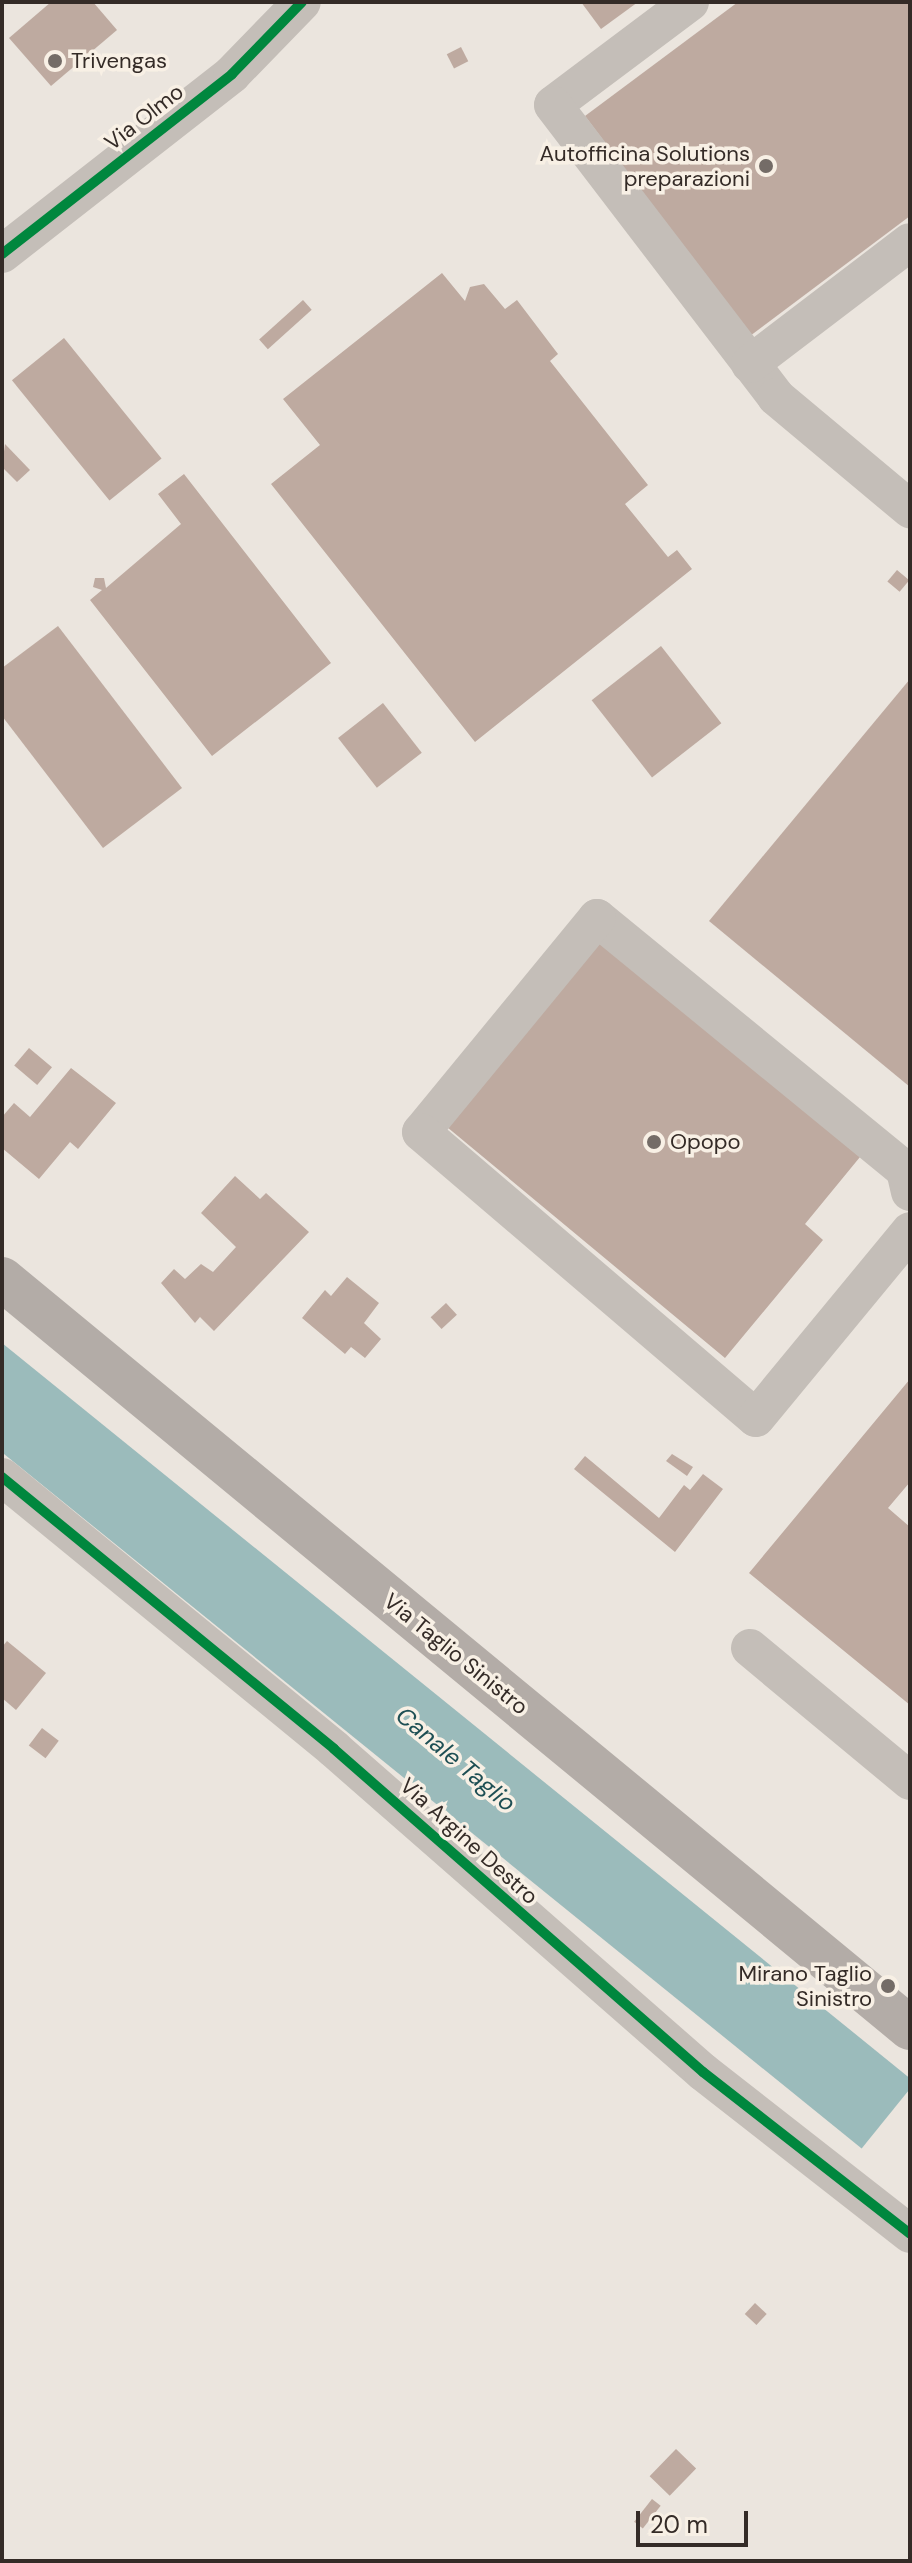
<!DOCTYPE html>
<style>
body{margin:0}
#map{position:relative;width:912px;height:2563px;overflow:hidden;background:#ebe5de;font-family:"DM Sans",sans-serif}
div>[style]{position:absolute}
.water>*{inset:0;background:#9bbbbb;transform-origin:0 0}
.building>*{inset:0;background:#beaaa0;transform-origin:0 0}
.minor>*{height:38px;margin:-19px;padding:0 19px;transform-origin:19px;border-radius:19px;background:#c4beb8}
.major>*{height:44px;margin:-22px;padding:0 22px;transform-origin:22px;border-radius:22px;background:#b3aca7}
.cycleway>*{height:10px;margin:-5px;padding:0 5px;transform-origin:5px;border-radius:5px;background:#00873e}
.dots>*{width:22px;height:22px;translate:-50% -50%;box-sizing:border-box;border:4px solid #f8f0e5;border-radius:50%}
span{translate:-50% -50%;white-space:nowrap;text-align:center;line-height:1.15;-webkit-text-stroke:7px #f8f0e5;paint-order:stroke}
.poi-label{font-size:22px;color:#342b27}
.left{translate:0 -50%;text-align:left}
.right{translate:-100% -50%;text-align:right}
.street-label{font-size:22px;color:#342b27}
.water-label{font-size:24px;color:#1e4f54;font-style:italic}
.frame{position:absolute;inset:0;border:4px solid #342b27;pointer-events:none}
.scale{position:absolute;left:636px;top:2511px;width:112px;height:36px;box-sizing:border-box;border:4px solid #342b27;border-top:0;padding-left:10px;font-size:24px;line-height:28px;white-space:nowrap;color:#342b27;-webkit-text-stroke:6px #f8f0e5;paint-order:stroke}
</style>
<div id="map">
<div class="water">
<div style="left:2px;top:1343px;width:1175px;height:85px;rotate:39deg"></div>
</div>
<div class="building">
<div style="clip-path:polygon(51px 2px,93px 2px,117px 30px,51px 86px,9px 38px)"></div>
<div style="clip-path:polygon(581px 2px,638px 2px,601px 29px)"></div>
<div style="clip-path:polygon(738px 2px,910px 2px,910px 216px,750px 336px,585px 116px)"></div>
<div style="left:461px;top:47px;width:16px;height:16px;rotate:63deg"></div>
<div style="clip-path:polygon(442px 273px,465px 301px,470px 287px,484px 284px,505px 309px,517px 300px,558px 354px,550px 361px,648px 485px,625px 504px,668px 557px,677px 550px,692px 569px,475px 742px,271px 484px,320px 445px,283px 399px)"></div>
<div style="left:303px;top:300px;width:13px;height:59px;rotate:48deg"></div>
<div style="left:64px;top:338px;width:155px;height:67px;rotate:51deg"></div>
<div style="clip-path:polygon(5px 444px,30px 470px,17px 482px,2px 467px)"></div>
<div style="clip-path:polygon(184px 474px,331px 663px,212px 756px,90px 600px,102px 590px,93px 587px,95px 578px,104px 578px,106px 588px,181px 524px,158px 494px)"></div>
<div style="left:897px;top:570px;width:16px;height:15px;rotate:40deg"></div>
<div style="clip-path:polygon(58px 626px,182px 788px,103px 848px,2px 716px,2px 668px)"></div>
<div style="left:661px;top:646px;width:98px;height:88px;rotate:52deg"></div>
<div style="clip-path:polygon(910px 679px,910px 1087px,709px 921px)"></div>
<div style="left:383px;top:703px;width:63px;height:57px;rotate:52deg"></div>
<div style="clip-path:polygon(601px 941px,860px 1157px,805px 1224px,823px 1240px,725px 1358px,447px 1127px)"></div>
<div style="left:29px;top:1048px;width:30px;height:23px;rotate:40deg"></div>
<div style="clip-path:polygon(71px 1068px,116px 1103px,78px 1149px,70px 1142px,39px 1179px,2px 1148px,2px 1117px,14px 1103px,30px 1117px)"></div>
<div style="clip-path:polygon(235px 1176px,260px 1199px,266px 1193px,309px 1232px,214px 1331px,200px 1317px,195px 1323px,161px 1283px,174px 1269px,185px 1279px,201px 1264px,213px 1272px,236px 1247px,201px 1213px)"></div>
<div style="clip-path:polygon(347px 1277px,379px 1303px,364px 1323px,381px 1339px,365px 1358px,351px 1347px,345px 1354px,302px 1318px,325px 1290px,331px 1296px)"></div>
<div style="left:446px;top:1303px;width:16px;height:21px;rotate:47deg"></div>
<div style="clip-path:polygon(910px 1379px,910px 1482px,888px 1508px,910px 1527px,910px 1705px,749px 1573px)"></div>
<div style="clip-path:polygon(672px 1454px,693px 1467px,687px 1476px,666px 1461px)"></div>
<div style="clip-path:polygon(585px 1456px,659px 1518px,684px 1485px,690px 1490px,703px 1474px,723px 1489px,675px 1552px,574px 1469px)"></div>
<div style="clip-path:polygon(7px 1641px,46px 1673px,16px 1710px,2px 1698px,2px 1647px)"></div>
<div style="left:42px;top:1728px;width:21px;height:22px;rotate:37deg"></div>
<div style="left:755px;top:2303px;width:16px;height:15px;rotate:43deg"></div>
<div style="left:676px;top:2449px;width:28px;height:38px;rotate:44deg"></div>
<div style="left:652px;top:2499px;width:11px;height:29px;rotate:38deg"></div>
</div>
<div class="minor">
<div style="left:690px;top:2px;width:171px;rotate:143.1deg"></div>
<div style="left:553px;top:105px;width:367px;rotate:52.6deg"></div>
<div style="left:776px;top:397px;width:175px;rotate:39.9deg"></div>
<div style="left:2px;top:254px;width:292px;rotate:-38deg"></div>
<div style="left:232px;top:74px;width:100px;rotate:-45.8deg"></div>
<div style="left:750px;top:364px;width:201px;rotate:-37.3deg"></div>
<div style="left:910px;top:1192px;width:23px;rotate:-103deg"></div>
<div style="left:905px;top:1170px;width:398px;rotate:-140.7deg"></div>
<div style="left:597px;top:918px;width:277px;rotate:129.4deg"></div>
<div style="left:421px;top:1132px;width:440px;rotate:40.5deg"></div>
<div style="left:756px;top:1418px;width:242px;rotate:-50.5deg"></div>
<div style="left:2px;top:1477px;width:429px;rotate:39.3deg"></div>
<div style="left:334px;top:1749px;width:490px;rotate:41.2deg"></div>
<div style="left:703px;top:2072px;width:263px;rotate:38deg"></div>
<div style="left:750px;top:1648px;width:208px;rotate:39.7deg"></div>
</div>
<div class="major">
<div style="left:2px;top:1279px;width:1177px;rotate:39.52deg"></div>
</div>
<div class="cycleway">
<div style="left:2px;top:254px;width:292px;rotate:-38deg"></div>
<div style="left:232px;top:74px;width:100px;rotate:-45.8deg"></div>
<div style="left:2px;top:1477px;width:429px;rotate:39.3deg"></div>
<div style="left:334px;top:1749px;width:490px;rotate:41.2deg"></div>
<div style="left:703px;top:2072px;width:263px;rotate:38deg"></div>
</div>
<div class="dots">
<div style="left:55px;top:61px;background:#746c67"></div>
<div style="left:766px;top:166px;background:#746c67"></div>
<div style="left:654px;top:1142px;background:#746c67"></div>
<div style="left:888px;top:1986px;background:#746c67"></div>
</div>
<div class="poi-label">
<span class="left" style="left:71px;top:61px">Trivengas</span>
<span class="right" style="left:750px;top:166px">Autofficina Solutions<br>preparazioni</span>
<span class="left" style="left:670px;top:1142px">Opopo</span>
<span class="right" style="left:872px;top:1986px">Mirano Taglio<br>Sinistro</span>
</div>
<div class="street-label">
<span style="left:144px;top:117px;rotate:-38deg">Via Olmo</span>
<span style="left:456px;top:1654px;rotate:39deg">Via Taglio Sinistro</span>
<span style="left:469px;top:1841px;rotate:42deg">Via Argine Destro</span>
</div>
<div class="water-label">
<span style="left:456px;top:1759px;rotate:40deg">Canale Taglio</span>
</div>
<div class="frame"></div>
<div class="scale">20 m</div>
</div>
